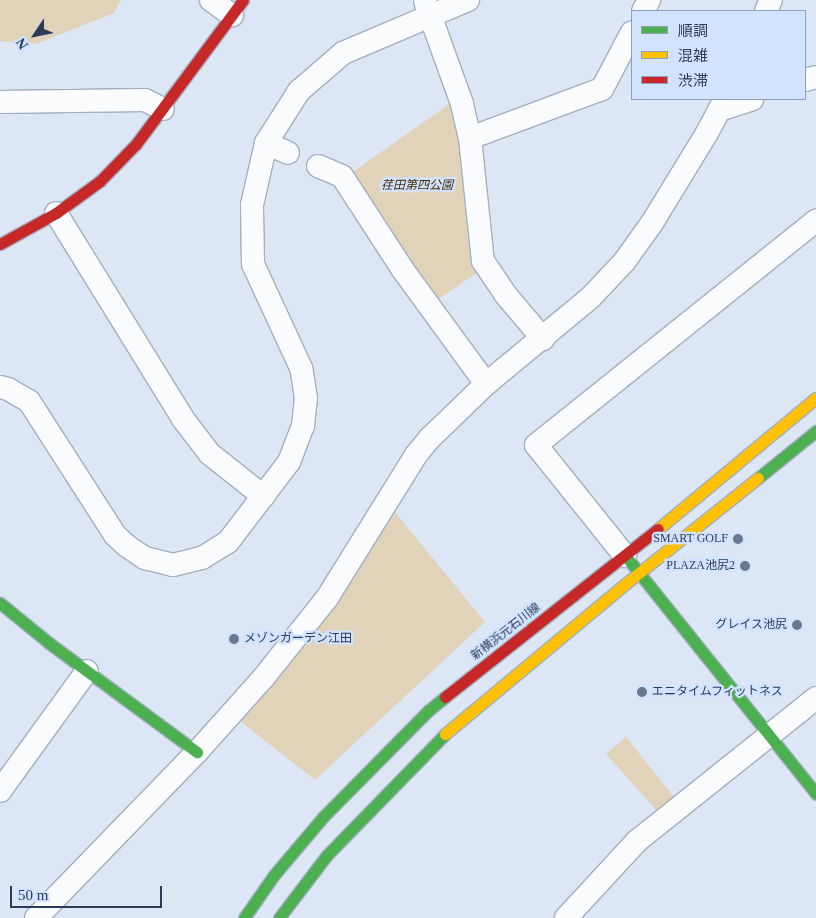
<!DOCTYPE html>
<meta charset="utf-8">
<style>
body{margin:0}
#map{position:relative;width:816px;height:918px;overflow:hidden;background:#dce6f4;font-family:"Times New Roman","Noto Sans JP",serif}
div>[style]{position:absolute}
.green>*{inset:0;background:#e1d3b9}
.roads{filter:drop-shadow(1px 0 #a3afc1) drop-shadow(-1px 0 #a3afc1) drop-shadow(0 1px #a3afc1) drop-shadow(0 -1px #a3afc1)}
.street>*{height:22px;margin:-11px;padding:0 11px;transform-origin:11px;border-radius:11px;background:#fafbfd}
.fast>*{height:11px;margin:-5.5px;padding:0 5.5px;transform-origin:5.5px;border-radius:5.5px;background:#4caf50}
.slow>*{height:11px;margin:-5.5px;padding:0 5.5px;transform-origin:5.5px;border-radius:5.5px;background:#ffc107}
.jam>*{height:11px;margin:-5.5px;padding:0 5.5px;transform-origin:5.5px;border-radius:5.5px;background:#c62828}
.dots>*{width:14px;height:14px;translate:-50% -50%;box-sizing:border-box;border:2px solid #d2e3ff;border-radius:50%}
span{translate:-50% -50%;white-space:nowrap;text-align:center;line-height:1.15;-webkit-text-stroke:4.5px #d2e3ff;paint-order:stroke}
.park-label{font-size:12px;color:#402d04;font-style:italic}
.poi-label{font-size:12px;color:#2c3b58}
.right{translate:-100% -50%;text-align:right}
.left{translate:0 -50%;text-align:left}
.street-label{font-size:12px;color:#2c3b58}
.legend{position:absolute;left:631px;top:10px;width:175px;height:90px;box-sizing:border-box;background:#d2e3ff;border:1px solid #90a0bc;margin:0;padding:6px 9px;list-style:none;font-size:15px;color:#2c3b58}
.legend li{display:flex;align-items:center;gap:10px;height:25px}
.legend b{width:25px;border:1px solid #90a0bc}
.north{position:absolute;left:10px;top:10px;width:50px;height:50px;-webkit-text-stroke:4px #d2e3ff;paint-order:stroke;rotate:236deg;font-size:14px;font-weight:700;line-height:20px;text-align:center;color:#2c3b58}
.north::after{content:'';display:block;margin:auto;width:18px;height:22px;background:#2c3b58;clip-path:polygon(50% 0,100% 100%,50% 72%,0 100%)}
.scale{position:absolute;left:10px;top:886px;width:152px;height:22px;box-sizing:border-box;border:2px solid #2c3b58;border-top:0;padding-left:6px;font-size:15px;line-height:18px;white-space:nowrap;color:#2c3b58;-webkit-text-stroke:4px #d2e3ff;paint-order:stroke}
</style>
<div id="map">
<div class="green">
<div style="clip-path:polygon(0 0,121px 0,114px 13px,36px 44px,0 41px)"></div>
<div style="clip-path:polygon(455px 100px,481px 270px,434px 302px,350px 174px)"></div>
<div style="clip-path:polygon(394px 511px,485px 622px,315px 780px,240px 721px,319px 621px)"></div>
<div style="clip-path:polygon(626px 737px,674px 797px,657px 811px,606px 754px)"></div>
</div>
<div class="roads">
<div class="street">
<div style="left:211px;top:0;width:26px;rotate:36deg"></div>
<div style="left:425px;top:1px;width:109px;rotate:70.2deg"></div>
<div style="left:462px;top:104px;width:35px;rotate:77deg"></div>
<div style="left:470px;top:138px;width:124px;rotate:84deg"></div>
<div style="left:483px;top:261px;width:40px;rotate:56deg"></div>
<div style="left:505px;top:294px;width:59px;rotate:49.8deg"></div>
<div style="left:643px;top:11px;width:13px;rotate:-61deg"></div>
<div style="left:766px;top:11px;width:12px;rotate:-66deg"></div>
<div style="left:805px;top:80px;width:11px;rotate:-15deg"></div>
<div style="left:0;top:102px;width:145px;rotate:-0.8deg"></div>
<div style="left:145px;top:100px;width:20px;rotate:27deg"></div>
<div style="left:719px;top:110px;width:35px;rotate:-18deg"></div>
<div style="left:470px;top:138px;width:141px;rotate:-20.4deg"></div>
<div style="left:602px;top:89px;width:64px;rotate:-62.2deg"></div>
<div style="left:266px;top:143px;width:24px;rotate:24deg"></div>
<div style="left:318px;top:166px;width:26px;rotate:23deg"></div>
<div style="left:342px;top:176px;width:112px;rotate:57deg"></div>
<div style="left:403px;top:270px;width:141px;rotate:53.9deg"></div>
<div style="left:56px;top:213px;width:242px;rotate:58.3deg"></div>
<div style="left:183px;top:419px;width:44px;rotate:52.4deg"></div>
<div style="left:210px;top:454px;width:68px;rotate:38.4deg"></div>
<div style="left:0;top:387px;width:8px;rotate:14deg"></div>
<div style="left:8px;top:389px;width:24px;rotate:30deg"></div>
<div style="left:29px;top:401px;width:159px;rotate:57.3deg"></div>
<div style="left:115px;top:535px;width:16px;rotate:43deg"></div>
<div style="left:127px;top:546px;width:22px;rotate:34deg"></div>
<div style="left:145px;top:558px;width:29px;rotate:14deg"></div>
<div style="left:173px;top:565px;width:30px;rotate:-14deg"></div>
<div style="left:202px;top:558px;width:31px;rotate:-32deg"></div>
<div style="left:228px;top:542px;width:101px;rotate:-52.7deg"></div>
<div style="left:289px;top:462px;width:39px;rotate:-69deg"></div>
<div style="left:303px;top:426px;width:28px;rotate:-84deg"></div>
<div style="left:306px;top:398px;width:30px;rotate:-99deg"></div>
<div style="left:301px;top:368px;width:115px;rotate:-114.8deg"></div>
<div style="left:253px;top:264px;width:59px;rotate:-91deg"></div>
<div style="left:252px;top:205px;width:64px;rotate:-77.3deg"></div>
<div style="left:266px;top:143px;width:62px;rotate:-57.6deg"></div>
<div style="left:299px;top:91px;width:58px;rotate:-40.8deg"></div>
<div style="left:343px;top:53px;width:136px;rotate:-23deg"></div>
<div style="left:625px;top:556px;width:142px;rotate:-128.7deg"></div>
<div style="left:536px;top:445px;width:359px;rotate:-38.7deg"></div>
<div style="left:0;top:791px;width:148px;rotate:-54.1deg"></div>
<div style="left:36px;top:918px;width:231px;rotate:-45.9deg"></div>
<div style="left:197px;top:752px;width:101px;rotate:-48.2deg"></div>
<div style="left:264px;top:677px;width:101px;rotate:-51.4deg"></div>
<div style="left:327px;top:598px;width:168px;rotate:-58.1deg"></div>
<div style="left:416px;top:455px;width:22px;rotate:-51deg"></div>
<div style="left:430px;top:438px;width:78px;rotate:-44deg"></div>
<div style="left:486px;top:384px;width:136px;rotate:-39.6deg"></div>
<div style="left:591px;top:297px;width:48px;rotate:-46.7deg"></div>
<div style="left:624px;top:262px;width:48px;rotate:-54.3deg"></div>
<div style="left:652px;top:223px;width:105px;rotate:-58.6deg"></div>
<div style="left:707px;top:133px;width:38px;rotate:-62deg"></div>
<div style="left:566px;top:918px;width:105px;rotate:-47.3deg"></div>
<div style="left:637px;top:841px;width:229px;rotate:-38.6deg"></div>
</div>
<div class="fast">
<div style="left:758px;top:478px;width:75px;rotate:-39deg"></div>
<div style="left:628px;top:559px;width:301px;rotate:51.3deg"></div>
<div style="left:0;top:603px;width:63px;rotate:39.2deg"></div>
<div style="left:49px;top:643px;width:184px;rotate:36.4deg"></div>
<div style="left:244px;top:918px;width:52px;rotate:-55.1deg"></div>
<div style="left:274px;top:875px;width:76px;rotate:-49.8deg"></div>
<div style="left:323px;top:817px;width:151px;rotate:-45.3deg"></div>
<div style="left:429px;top:710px;width:21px;rotate:-39deg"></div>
<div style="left:279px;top:918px;width:79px;rotate:-52.7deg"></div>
<div style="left:327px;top:855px;width:169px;rotate:-45.7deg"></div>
</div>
<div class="slow">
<div style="left:658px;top:529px;width:205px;rotate:-39.7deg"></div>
<div style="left:445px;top:734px;width:234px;rotate:-39.8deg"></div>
<div style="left:625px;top:584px;width:170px;rotate:-38.6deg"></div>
</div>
<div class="jam">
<div style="left:0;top:244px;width:64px;rotate:-29deg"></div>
<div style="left:56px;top:213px;width:54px;rotate:-36deg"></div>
<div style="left:100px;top:181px;width:52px;rotate:-45.8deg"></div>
<div style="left:136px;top:144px;width:179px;rotate:-53.4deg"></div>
<div style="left:445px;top:697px;width:271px;rotate:-38.3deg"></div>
</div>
</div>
<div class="dots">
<div style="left:738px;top:539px;background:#6a778f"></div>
<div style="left:745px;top:566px;background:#6a778f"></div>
<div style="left:797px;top:625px;background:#6a778f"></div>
<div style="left:234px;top:639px;background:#6a778f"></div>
<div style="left:642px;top:692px;background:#6a778f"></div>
</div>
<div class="park-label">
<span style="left:417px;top:186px">荏田第四公園</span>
</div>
<div class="poi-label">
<span class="right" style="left:728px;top:539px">SMART GOLF</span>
<span class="right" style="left:735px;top:566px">PLAZA池尻2</span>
<span class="right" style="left:787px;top:625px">グレイス池尻</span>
<span class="left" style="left:244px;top:639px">メゾンガーデン江田</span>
<span class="left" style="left:652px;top:692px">エニタイムフィットネス</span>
</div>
<div class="street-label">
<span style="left:506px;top:632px;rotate:-38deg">新横浜元石川線</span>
</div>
<ul class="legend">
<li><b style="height:6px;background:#4caf50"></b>順調</li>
<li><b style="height:6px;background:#ffc107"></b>混雑</li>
<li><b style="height:6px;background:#c62828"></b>渋滞</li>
</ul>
<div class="north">N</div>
<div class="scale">50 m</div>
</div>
